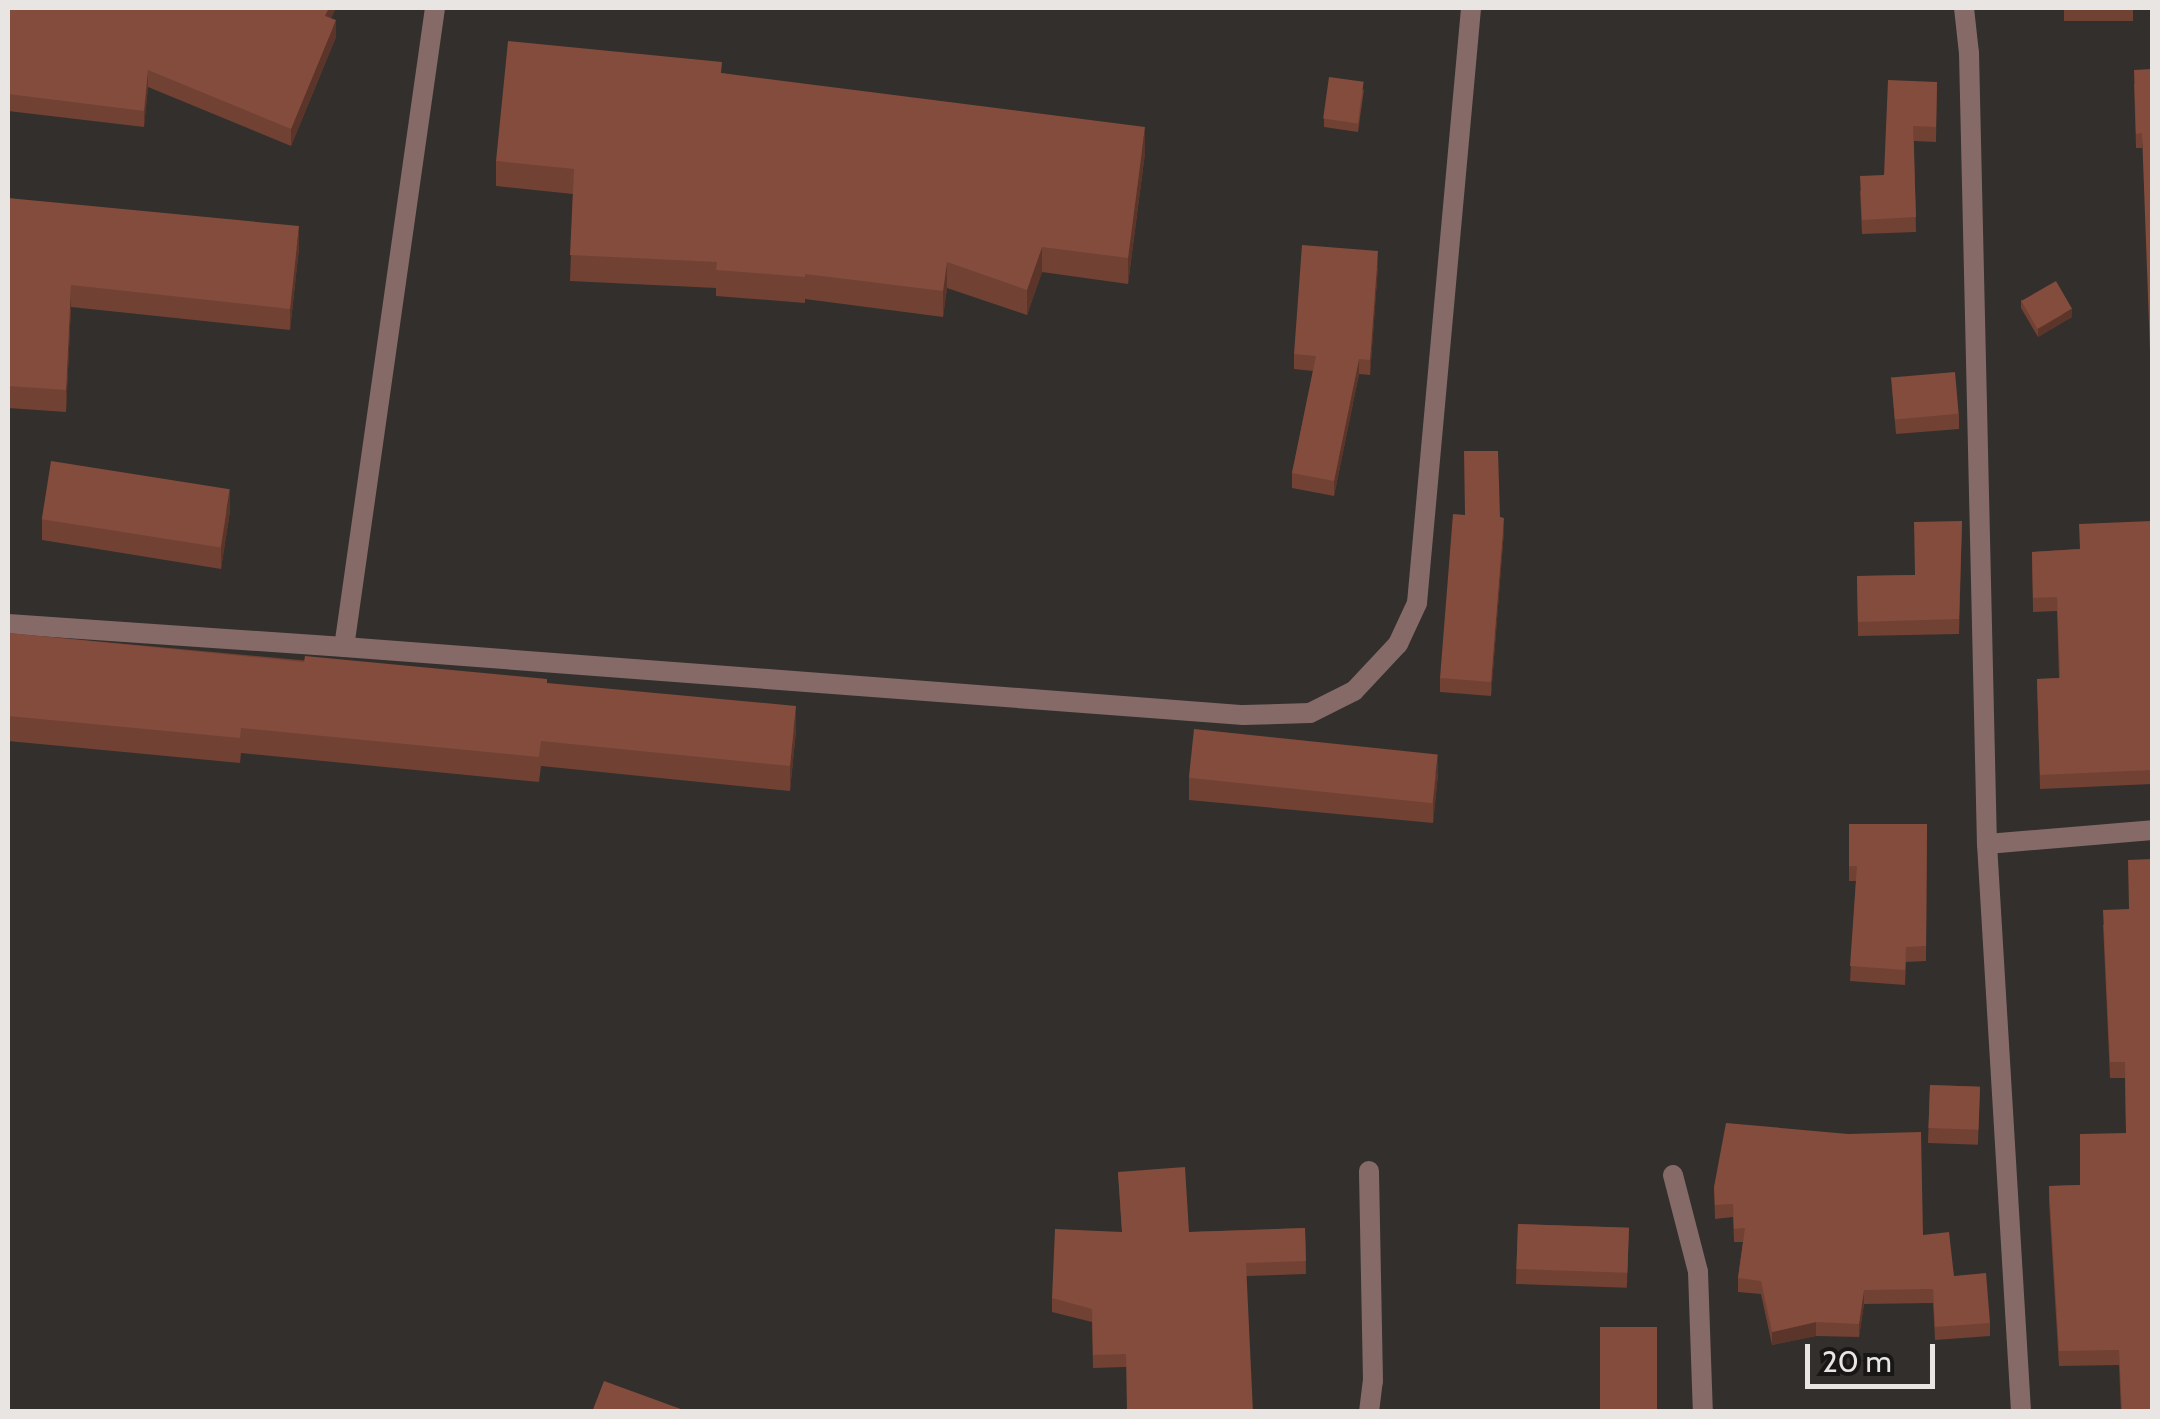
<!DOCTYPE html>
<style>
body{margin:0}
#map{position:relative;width:2160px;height:1419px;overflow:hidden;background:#322f2c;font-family:Cabin,sans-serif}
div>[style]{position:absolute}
.street>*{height:20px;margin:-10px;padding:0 10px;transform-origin:10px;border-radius:10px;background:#856a67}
.wall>*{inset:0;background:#714134;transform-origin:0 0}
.shaded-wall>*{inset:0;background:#5c352a}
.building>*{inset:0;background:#834c3c;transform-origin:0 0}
span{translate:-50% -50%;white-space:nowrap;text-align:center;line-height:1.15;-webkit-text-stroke:9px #191716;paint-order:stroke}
.frame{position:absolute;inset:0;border:10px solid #e8e5e3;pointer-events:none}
.scale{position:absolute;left:1805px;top:1344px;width:130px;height:45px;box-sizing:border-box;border:5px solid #e8e5e3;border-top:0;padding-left:12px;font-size:30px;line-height:35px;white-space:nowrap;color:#e8e5e3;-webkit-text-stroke:8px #191716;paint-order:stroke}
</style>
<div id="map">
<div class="street">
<div style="left:435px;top:8px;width:645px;rotate:98.1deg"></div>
<div style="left:344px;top:647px;width:902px;rotate:4.33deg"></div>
<div style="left:1243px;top:715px;width:67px;rotate:-1.7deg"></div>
<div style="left:1310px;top:713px;width:49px;rotate:-26.6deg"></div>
<div style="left:1354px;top:691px;width:64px;rotate:-46.9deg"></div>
<div style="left:1398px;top:644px;width:45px;rotate:-65.1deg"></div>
<div style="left:1417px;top:603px;width:597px;rotate:-84.81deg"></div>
<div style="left:1964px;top:8px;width:45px;rotate:83.7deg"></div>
<div style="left:1969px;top:53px;width:791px;rotate:88.7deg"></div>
<div style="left:1987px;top:844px;width:569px;rotate:86.57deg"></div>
<div style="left:8px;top:624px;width:337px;rotate:3.9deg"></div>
<div style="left:1987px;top:844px;width:166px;rotate:-4.8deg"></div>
<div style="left:1673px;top:1175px;width:100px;rotate:75.5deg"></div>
<div style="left:1698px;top:1272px;width:140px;rotate:88deg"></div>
<div style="left:1369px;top:1412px;width:31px;rotate:-83deg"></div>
<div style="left:1373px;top:1381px;width:210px;rotate:-91.1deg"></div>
</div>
<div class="wall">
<div style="clip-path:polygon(8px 8px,331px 18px,336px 37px,291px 146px,148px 87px,144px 127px,8px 111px)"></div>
<div style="left:2064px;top:8px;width:69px;height:13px"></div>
<div style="clip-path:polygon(2152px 69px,2142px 148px,2136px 148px,2134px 84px)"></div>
<div style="clip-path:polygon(722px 73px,1145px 153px,1128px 284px,1042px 272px,1027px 315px,947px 288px,943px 317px,805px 299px,805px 303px,716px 296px,716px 288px,570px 281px,573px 194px,496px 186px,496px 161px)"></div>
<div style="clip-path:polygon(1937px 82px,1936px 142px,1914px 141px,1916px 232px,1862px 234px,1860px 191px,1884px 175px)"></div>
<div style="clip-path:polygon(1364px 89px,1358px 132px,1324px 127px,1324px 119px)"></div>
<div style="clip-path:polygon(8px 198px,299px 248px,290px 330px,71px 307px,66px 412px,8px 408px)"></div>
<div style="clip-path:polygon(1378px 266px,1370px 375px,1359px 374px,1334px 496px,1292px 488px,1292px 473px,1313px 371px,1294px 369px,1294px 354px)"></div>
<div style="clip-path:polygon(2021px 300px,2072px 317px,2038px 337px,2021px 308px)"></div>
<div style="clip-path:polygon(1891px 377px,1959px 414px,1959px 429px,1896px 434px)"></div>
<div style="clip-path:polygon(230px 511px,221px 569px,42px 540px,42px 519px)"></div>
<div style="clip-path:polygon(1500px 517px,1504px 531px,1491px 696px,1440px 692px,1440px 678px)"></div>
<div style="clip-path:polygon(1962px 521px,1959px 634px,1858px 636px,1857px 576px,1915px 575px)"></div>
<div style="clip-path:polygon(2152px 521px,2152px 784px,2040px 789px,2037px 679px,2059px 678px,2057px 611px,2033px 612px,2032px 552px,2079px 549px)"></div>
<div style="clip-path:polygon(8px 633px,547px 683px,796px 731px,790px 791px,541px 766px,539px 782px,241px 753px,240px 763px,8px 741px)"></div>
<div style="clip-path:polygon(1438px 774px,1433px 823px,1189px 800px,1189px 778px)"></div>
<div style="clip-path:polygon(1849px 824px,1927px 824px,1926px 961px,1906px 962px,1905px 985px,1850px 981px,1856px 881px,1849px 881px)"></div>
<div style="clip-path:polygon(2129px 909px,2152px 1412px,2121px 1412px,2119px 1365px,2059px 1366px,2049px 1202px,2049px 1186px,2080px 1185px,2126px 1133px,2125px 1078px,2110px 1078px,2103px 925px)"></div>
<div style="left:1930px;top:1085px;width:50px;height:58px;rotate:2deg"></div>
<div style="clip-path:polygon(1118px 1172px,1189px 1232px,1305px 1228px,1306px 1274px,1247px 1276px,1126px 1367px,1093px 1368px,1092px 1322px,1052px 1312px,1052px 1298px,1122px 1232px)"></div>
<div style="clip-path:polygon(1714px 1187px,1923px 1235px,1990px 1323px,1990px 1336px,1935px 1340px,1933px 1303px,1864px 1304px,1859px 1337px,1816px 1336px,1772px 1345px,1761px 1294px,1738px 1292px,1738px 1278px,1743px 1242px,1734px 1242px,1733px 1217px,1715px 1219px)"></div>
<div style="left:1518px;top:1224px;width:111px;height:60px;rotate:2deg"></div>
</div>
<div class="shaded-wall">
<div style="clip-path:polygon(329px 8px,336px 8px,325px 32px,325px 16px)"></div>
<div style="clip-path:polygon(336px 20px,336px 37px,291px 146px,291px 129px)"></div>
<div style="clip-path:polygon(148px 70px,148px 87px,144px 127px,144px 111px)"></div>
<div style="clip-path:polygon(1145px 127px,1145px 153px,1128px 284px,1128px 258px)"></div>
<div style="clip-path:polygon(299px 226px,299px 248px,290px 330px,290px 309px)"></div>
<div style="clip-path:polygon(1042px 247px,1042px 272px,1027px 315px,1027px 290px)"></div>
<div style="clip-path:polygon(1378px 251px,1378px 266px,1370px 375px,1370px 360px)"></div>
<div style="clip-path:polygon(947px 262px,947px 288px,943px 317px,943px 291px)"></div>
<div style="clip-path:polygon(71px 285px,71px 307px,66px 412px,66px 390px)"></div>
<div style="clip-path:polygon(2072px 309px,2072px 317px,2038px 337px,2038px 329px)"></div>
<div style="clip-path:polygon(1359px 359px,1359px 374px,1334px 496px,1334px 481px)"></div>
<div style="clip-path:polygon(230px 489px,230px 511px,221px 569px,221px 548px)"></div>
<div style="clip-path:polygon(1504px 518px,1504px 531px,1491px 696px,1491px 682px)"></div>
<div style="clip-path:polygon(796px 706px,796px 731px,790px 791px,790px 766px)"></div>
<div style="clip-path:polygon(1438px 753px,1438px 774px,1433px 823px,1433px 802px)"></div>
<div style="clip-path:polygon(1864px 1290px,1864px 1304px,1859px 1337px,1859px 1324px)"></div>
<div style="clip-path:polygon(1816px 1322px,1816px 1336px,1772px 1345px,1772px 1332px)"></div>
</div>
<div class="building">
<div style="clip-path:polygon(8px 8px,185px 8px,202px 9px,203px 8px,329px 8px,325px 16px,336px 20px,291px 129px,148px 70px,144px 111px,8px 94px)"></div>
<div style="clip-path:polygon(508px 41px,722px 62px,721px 73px,1145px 127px,1128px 258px,1042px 247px,1027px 290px,947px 262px,943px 291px,805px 274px,805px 277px,716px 270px,717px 262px,570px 255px,574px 169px,496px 161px)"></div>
<div style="clip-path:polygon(2152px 69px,2152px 406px,2142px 133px,2136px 134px,2134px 70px)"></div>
<div style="left:1329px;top:77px;width:35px;height:42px;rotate:8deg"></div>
<div style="clip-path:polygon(1888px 80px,1937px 82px,1936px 127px,1913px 126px,1916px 217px,1862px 220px,1860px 176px,1884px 175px)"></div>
<div style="clip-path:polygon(8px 198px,299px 226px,290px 309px,71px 285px,66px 390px,8px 386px)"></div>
<div style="clip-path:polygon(1302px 245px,1378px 251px,1370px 360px,1359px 359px,1334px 481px,1292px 473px,1316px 356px,1294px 354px)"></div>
<div style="left:2056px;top:281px;width:32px;height:40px;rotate:60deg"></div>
<div style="left:1955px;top:372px;width:42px;height:64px;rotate:85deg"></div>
<div style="clip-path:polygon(1464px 451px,1498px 451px,1500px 517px,1504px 518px,1491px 682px,1440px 678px,1453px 514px,1465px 515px)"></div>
<div style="left:51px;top:461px;width:181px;height:59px;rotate:9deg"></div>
<div style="clip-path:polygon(1962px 521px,1959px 619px,1858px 622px,1857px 576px,1915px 575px,1914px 522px)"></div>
<div style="clip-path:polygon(2152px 521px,2152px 770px,2040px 775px,2037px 679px,2060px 678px,2057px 597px,2033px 598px,2032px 552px,2080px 549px,2079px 524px)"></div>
<div style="clip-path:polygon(8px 633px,304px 662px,305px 656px,547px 679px,547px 683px,796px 706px,790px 766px,541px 741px,539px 757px,241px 728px,240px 738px,8px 716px)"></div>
<div style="left:1194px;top:729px;width:245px;height:49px;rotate:6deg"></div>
<div style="clip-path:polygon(1849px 824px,1927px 824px,1926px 946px,1906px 947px,1905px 970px,1850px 966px,1857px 866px,1849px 866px)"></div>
<div style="clip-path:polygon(2152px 859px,2152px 1412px,2122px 1412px,2119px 1350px,2059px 1351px,2049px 1186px,2080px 1185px,2080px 1134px,2126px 1133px,2125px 1062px,2110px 1062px,2103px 910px,2129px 909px,2128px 860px)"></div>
<div style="left:1930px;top:1085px;width:50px;height:43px;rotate:2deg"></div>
<div style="clip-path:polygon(1726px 1123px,1848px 1134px,1921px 1132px,1923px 1235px,1949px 1232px,1954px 1276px,1986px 1273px,1990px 1323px,1935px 1327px,1933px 1289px,1864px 1290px,1859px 1324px,1816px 1322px,1772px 1332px,1761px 1281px,1738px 1278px,1745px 1228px,1734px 1229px,1733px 1204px,1715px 1205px,1714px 1187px)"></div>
<div style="clip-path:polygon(1185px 1167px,1189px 1232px,1305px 1228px,1306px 1261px,1246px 1263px,1253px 1412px,1127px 1412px,1126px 1354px,1093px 1355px,1092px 1309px,1052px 1298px,1055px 1229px,1122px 1232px,1118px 1172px)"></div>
<div style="left:1518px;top:1224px;width:111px;height:45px;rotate:2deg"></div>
<div style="left:1600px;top:1327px;width:57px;height:85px"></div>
<div style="clip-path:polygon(604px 1381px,689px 1412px,592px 1412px)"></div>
</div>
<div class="frame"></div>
<div class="scale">20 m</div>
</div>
